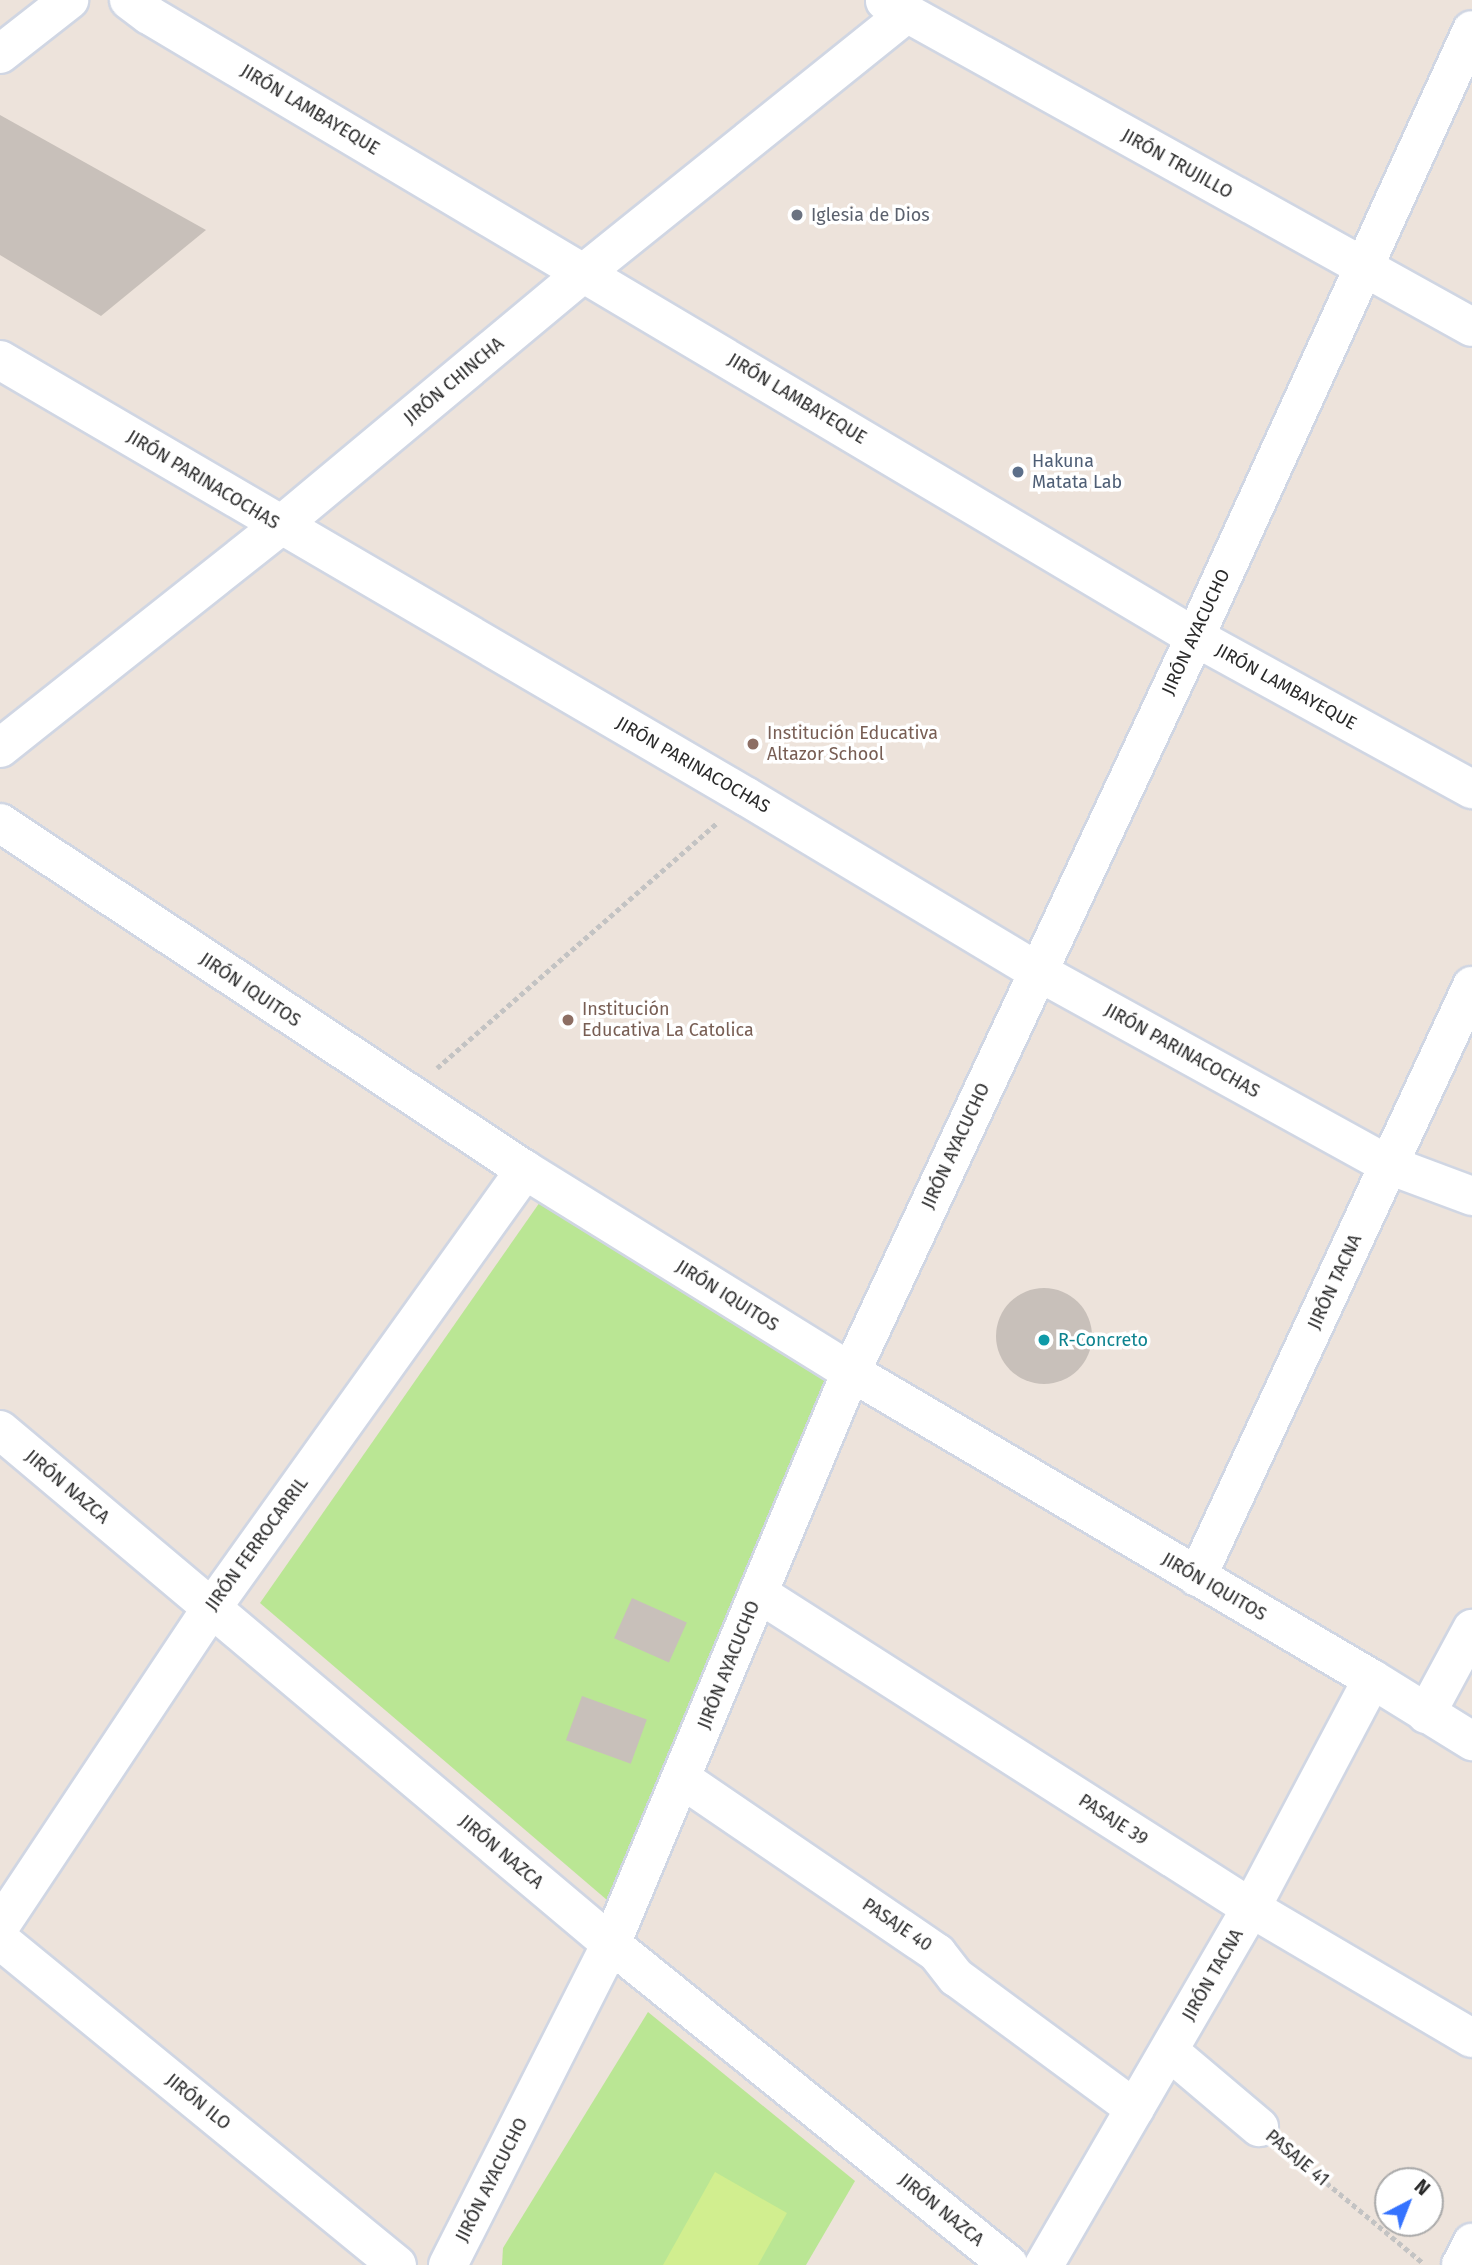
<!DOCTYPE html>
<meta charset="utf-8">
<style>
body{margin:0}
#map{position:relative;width:1472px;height:2265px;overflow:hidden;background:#ede3db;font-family:"Fira Sans",sans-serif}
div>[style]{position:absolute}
.green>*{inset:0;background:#bae694}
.pitch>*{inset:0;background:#d1ee8f}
.building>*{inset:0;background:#c8c0ba;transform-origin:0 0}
.round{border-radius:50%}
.path>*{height:4.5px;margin-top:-2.25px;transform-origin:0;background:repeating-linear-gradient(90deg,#c3c3c3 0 5px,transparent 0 8.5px)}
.roads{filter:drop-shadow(2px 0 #d0d6e3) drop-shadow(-2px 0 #d0d6e3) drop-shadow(0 2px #d0d6e3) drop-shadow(0 -2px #d0d6e3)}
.street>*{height:38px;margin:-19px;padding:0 19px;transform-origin:19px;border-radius:19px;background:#fff}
.secondary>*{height:38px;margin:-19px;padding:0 19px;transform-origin:19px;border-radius:19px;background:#fff}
.dots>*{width:19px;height:19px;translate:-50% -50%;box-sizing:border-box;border:4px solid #fff;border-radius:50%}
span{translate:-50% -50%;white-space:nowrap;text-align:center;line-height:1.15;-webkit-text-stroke:7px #fff;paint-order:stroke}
.street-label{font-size:18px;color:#2a2a2a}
.worship-label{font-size:18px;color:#5b616d}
.left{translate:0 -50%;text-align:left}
.service-label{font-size:18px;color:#4e5e75}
.education-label{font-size:18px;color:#785e54}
.culture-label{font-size:18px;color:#0d838f}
.north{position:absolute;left:1374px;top:2167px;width:70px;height:70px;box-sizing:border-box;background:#fff;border:2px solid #aaa;border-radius:50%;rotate:42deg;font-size:19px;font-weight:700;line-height:28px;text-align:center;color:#2a2a2a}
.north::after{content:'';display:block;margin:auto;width:24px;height:32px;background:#3573ff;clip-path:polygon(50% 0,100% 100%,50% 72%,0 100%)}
</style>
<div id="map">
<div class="green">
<div style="clip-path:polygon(540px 1202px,825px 1380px,607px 1900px,260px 1603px)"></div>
<div style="clip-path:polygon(648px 2012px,855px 2181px,806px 2265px,502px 2265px,503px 2248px)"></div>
</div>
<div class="pitch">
<div style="clip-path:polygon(715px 2172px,787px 2213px,758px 2265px,663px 2265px)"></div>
</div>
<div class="building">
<div style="clip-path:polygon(0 115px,206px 230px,101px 316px,0 255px)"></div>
<div class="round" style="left:996px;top:1288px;width:96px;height:96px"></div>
<div style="left:632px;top:1598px;width:60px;height:44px;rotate:24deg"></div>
<div style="left:582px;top:1696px;width:69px;height:47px;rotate:20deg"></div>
</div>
<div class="path">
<div style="left:437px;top:1068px;width:372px;rotate:-41.2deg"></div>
<div style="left:1287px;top:2150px;width:177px;rotate:39.7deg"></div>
</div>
<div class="roads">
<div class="street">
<div style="left:129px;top:0;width:25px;rotate:37deg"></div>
<div style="left:149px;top:15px;width:1217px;rotate:30.74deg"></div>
<div style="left:1195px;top:637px;width:316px;rotate:28.8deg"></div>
<div style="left:885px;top:1px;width:671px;rotate:29.05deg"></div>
<div style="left:0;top:360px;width:865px;rotate:30.33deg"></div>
<div style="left:747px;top:797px;width:338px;rotate:31deg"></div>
<div style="left:1037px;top:971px;width:402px;rotate:28.9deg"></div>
<div style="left:1389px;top:1165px;width:89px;rotate:20.5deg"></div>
<div style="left:0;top:748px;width:359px;rotate:-38.4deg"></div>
<div style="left:281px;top:525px;width:396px;rotate:-39.8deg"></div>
<div style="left:585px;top:272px;width:413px;rotate:-38.8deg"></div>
<div style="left:0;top:823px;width:629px;rotate:33.46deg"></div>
<div style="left:525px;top:1170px;width:384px;rotate:31.8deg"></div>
<div style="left:851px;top:1372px;width:605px;rotate:30.51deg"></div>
<div style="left:1372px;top:1679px;width:118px;rotate:31.8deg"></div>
<div style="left:0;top:1430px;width:798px;rotate:40.07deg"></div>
<div style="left:611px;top:1944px;width:511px;rotate:38.89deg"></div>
<div style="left:1197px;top:1577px;width:652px;rotate:-65.05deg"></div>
<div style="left:758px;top:1593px;width:585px;rotate:32.58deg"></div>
<div style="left:1251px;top:1908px;width:256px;rotate:30.5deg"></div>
<div style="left:1426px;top:1714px;width:97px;rotate:-61.6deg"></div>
<div style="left:682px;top:1779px;width:309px;rotate:34.3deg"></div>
<div style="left:937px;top:1953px;width:31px;rotate:52deg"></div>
<div style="left:956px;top:1977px;width:222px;rotate:36.4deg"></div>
<div style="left:0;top:1926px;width:381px;rotate:-56.4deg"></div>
<div style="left:211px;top:1609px;width:540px;rotate:-54.43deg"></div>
<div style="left:0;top:1940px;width:513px;rotate:39.31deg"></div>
<div style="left:1169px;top:2051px;width:118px;rotate:40.2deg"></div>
<div style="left:448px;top:2265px;width:360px;rotate:-63.1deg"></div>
<div style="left:611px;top:1944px;width:620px;rotate:-67.24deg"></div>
<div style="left:851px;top:1372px;width:812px;rotate:-64.92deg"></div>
<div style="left:1195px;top:637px;width:667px;rotate:-65.47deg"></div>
<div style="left:1044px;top:2265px;width:413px;rotate:-59.9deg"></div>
<div style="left:1251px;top:1908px;width:259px;rotate:-62.1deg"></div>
</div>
<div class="secondary">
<div style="left:0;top:54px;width:88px;rotate:-38deg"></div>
<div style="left:1461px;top:2265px;width:25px;rotate:-63deg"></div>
</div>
</div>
<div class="dots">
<div style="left:797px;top:215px;background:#6b7280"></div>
<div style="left:1018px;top:472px;background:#5c6f8a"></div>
<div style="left:753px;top:744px;background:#8d6e63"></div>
<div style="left:568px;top:1020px;background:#8d6e63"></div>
<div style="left:1044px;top:1340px;background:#0f9aa8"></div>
</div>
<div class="street-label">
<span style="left:310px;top:110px;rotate:31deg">JIRÓN LAMBAYEQUE</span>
<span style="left:1177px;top:164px;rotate:29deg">JIRÓN TRUJILLO</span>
<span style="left:454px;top:381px;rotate:-40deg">JIRÓN CHINCHA</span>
<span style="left:797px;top:399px;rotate:31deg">JIRÓN LAMBAYEQUE</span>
<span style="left:203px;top:480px;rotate:31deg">JIRÓN PARINACOCHAS</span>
<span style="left:1196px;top:632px;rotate:-65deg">JIRÓN AYACUCHO</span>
<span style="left:1286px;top:687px;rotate:29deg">JIRÓN LAMBAYEQUE</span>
<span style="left:693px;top:765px;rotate:30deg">JIRÓN PARINACOCHAS</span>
<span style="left:250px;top:990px;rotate:34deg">JIRÓN IQUITOS</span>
<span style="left:1182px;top:1051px;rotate:29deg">JIRÓN PARINACOCHAS</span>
<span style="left:956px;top:1146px;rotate:-65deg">JIRÓN AYACUCHO</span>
<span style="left:1335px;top:1282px;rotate:-65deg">JIRÓN TACNA</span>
<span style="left:727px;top:1296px;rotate:32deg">JIRÓN IQUITOS</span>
<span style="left:67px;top:1487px;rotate:40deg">JIRÓN NAZCA</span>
<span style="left:257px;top:1544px;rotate:-54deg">JIRÓN FERROCARRIL</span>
<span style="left:1214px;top:1587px;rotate:30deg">JIRÓN IQUITOS</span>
<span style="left:729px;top:1665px;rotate:-68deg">JIRÓN AYACUCHO</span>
<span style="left:1113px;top:1820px;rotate:33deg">PASAJE 39</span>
<span style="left:501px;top:1852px;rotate:40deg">JIRÓN NAZCA</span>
<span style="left:897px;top:1925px;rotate:34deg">PASAJE 40</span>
<span style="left:1213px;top:1975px;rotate:-60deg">JIRÓN TACNA</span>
<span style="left:198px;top:2102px;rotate:39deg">JIRÓN ILO</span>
<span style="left:1297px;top:2158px;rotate:40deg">PASAJE 41</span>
<span style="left:492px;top:2180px;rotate:-63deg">JIRÓN AYACUCHO</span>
<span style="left:941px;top:2210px;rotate:39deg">JIRÓN NAZCA</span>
</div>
<div class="worship-label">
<span class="left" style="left:811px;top:215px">Iglesia de Dios</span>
</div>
<div class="service-label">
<span class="left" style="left:1032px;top:472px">Hakuna<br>Matata Lab</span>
</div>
<div class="education-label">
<span class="left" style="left:767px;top:744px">Institución Educativa<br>Altazor School</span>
<span class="left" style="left:582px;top:1020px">Institución<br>Educativa La Catolica</span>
</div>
<div class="culture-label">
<span class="left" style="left:1058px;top:1340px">R-Concreto</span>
</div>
<div class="north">N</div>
</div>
